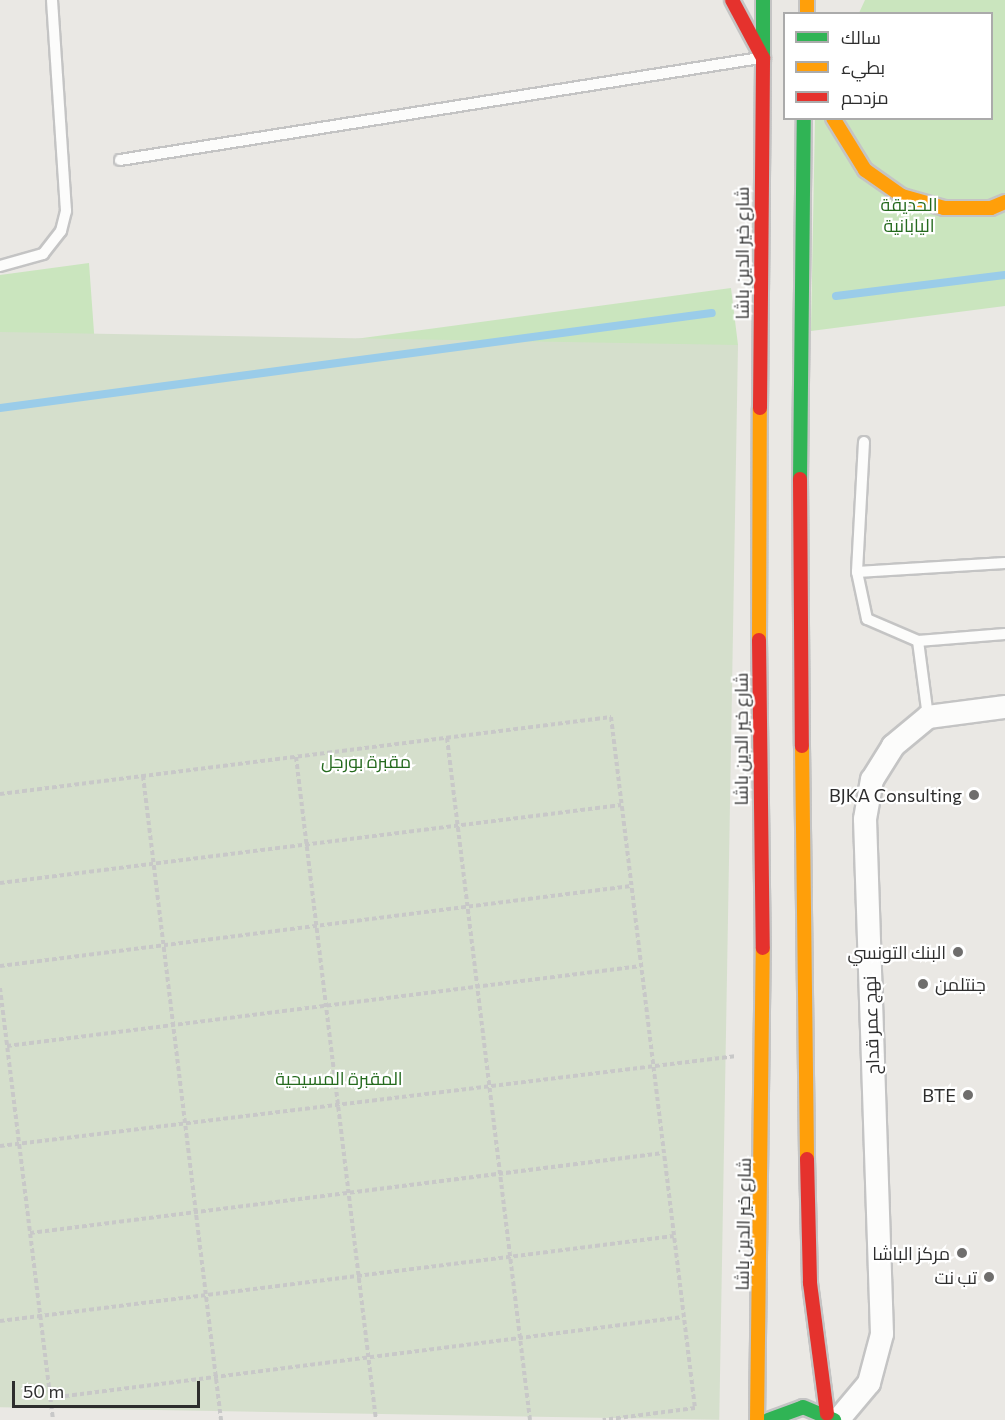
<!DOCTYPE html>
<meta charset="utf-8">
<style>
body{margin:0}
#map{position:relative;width:1005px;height:1420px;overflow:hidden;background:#eae8e4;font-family:Commissioner,Cairo,sans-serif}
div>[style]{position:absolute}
.green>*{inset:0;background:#cae5be}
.cemetery>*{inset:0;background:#d5dfcc;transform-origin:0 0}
.stream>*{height:8px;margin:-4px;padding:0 4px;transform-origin:4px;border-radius:4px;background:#9acce9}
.path>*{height:4px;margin-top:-2px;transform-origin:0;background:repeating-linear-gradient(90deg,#c8c8c8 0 4.5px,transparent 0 7.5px)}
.roads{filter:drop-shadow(2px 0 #c4c4c4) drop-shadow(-2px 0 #c4c4c4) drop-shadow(0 2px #c4c4c4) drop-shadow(0 -2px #c4c4c4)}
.lane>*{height:10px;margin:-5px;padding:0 5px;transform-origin:5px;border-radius:5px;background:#fcfcfb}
.street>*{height:22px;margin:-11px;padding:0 11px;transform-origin:11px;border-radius:11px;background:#fcfcfb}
.fast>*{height:14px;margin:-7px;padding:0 7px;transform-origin:7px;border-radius:7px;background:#30b455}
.slow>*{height:14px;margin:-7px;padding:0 7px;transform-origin:7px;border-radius:7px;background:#ff9f0a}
.jam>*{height:14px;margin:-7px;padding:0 7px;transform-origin:7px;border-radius:7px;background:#e5322d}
.dots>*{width:16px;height:16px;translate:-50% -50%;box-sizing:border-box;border:3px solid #fff;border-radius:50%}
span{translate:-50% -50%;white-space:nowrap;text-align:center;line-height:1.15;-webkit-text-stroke:4.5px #fff;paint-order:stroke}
.park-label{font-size:18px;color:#256a1e}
.street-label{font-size:18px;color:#2d2d2d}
.poi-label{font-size:18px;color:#2d2d2d}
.right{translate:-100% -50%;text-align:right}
.left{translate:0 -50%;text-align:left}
.legend{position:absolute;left:783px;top:12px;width:210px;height:108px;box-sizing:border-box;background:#fff;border:2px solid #ababab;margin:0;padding:8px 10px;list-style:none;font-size:18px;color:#2d2d2d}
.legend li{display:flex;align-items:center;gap:12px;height:30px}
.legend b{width:30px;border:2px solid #ababab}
.scale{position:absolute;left:12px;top:1381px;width:188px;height:27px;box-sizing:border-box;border:3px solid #2d2d2d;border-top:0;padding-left:8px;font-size:18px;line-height:21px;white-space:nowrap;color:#2d2d2d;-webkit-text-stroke:4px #fff;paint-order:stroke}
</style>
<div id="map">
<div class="green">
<div style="clip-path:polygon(865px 0,1005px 0,1005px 306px,811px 331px,815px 119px,992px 118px,992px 14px,859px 13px)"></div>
<div style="clip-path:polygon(89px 263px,97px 374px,731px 288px,738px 345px,0 440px,0 275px)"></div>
</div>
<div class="cemetery">
<div style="left:738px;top:345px;width:1075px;height:744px;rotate:91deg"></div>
</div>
<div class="stream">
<div style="left:836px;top:296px;width:170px;rotate:-7.1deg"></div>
<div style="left:0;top:408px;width:718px;rotate:-7.6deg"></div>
</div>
<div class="path">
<div style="left:447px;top:738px;width:687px;rotate:83.06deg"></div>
<div style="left:296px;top:757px;width:668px;rotate:83.12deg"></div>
<div style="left:143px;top:776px;width:649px;rotate:83.09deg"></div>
<div style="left:0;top:794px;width:616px;rotate:-7.18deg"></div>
<div style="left:611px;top:717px;width:696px;rotate:83.07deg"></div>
<div style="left:695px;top:1408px;width:93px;rotate:172.6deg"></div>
<div style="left:0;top:883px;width:626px;rotate:-7.16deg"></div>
<div style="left:0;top:966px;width:636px;rotate:-7.23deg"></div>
<div style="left:0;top:988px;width:435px;rotate:83deg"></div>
<div style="left:7px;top:1046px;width:639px;rotate:-7.19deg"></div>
<div style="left:0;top:1146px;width:742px;rotate:-6.96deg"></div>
<div style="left:30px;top:1233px;width:638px;rotate:-7.2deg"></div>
<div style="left:0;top:1321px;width:679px;rotate:-7.19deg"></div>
<div style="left:50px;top:1398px;width:638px;rotate:-7.29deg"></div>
</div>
<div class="roads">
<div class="lane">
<div style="left:120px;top:160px;width:648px;rotate:-9.06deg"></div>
<div style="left:0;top:266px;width:45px;rotate:-15.6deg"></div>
<div style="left:43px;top:254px;width:29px;rotate:-52deg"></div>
<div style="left:61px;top:231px;width:21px;rotate:-76deg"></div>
<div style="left:66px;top:211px;width:211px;rotate:-93.8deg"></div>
<div style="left:864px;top:442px;width:130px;rotate:93.1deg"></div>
<div style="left:857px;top:572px;width:48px;rotate:78deg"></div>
<div style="left:867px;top:619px;width:56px;rotate:23.3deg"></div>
<div style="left:918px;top:641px;width:77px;rotate:82.5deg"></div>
<div style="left:857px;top:572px;width:148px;rotate:-3.5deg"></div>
<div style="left:918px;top:641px;width:87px;rotate:-4.6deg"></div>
</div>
<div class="street">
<div style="left:838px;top:1420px;width:48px;rotate:-50deg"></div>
<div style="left:869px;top:1383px;width:51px;rotate:-75.1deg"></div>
<div style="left:882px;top:1334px;width:515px;rotate:-91.89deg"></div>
<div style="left:865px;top:819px;width:40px;rotate:-80deg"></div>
<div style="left:872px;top:780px;width:40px;rotate:-58deg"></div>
<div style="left:893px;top:746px;width:45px;rotate:-39.6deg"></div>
<div style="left:928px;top:717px;width:78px;rotate:-7.4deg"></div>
</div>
<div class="fast">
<div style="left:763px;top:0;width:55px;rotate:90deg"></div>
<div style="left:800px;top:479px;width:361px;rotate:-89.4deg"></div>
<div style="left:768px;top:1420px;width:37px;rotate:-20deg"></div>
<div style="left:803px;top:1407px;width:34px;rotate:23deg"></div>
</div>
<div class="slow">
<div style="left:807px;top:0;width:14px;rotate:90deg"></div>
<div style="left:833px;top:118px;width:61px;rotate:58.4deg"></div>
<div style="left:865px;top:170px;width:45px;rotate:35.1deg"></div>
<div style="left:902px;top:196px;width:44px;rotate:15.9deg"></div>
<div style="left:944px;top:208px;width:47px"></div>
<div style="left:991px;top:208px;width:15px;rotate:-23deg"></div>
<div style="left:759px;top:640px;width:232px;rotate:-89.8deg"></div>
<div style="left:802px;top:746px;width:413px;rotate:89.3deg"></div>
<div style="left:757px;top:1420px;width:472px;rotate:-89.3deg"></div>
</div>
<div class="jam">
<div style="left:732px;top:0;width:66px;rotate:61.9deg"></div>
<div style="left:760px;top:408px;width:350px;rotate:-89.5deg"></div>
<div style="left:800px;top:479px;width:267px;rotate:89.6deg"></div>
<div style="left:759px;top:640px;width:308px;rotate:89.3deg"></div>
<div style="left:807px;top:1159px;width:124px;rotate:88.6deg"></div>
<div style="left:810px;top:1283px;width:132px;rotate:82.6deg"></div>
</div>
</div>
<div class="dots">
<div style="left:974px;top:795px;background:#6f6e6d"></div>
<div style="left:958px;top:952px;background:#6f6e6d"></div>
<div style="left:923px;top:984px;background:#6f6e6d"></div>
<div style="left:968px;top:1095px;background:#6f6e6d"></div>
<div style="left:962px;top:1253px;background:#6f6e6d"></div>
<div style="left:989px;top:1277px;background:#6f6e6d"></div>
</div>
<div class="park-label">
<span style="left:909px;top:215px">الحديقة<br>اليابانية</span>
<span style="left:366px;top:761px">مقبرة بورجل</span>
<span style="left:339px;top:1078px">المقبرة المسيحية</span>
</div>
<div class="street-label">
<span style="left:742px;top:253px;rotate:-90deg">شارع خير الدين باشا</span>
<span style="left:741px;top:739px;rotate:-90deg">شارع خير الدين باشا</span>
<span style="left:871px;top:1025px;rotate:-92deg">نهج عمر قداح</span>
<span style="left:743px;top:1224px;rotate:-89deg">شارع خير الدين باشا</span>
</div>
<div class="poi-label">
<span class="right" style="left:962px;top:795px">BJKA Consulting</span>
<span class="right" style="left:946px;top:952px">البنك التونسي</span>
<span class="left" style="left:935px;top:984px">جنتلمن</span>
<span class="right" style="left:956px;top:1095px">BTE</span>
<span class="right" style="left:950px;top:1253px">مركز الباشا</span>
<span class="right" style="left:977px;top:1277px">تب نت</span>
</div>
<ul class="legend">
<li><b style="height:8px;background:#30b455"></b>سالك</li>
<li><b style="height:8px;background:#ff9f0a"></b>بطيء</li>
<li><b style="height:8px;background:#e5322d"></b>مزدحم</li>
</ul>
<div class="scale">50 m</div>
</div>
